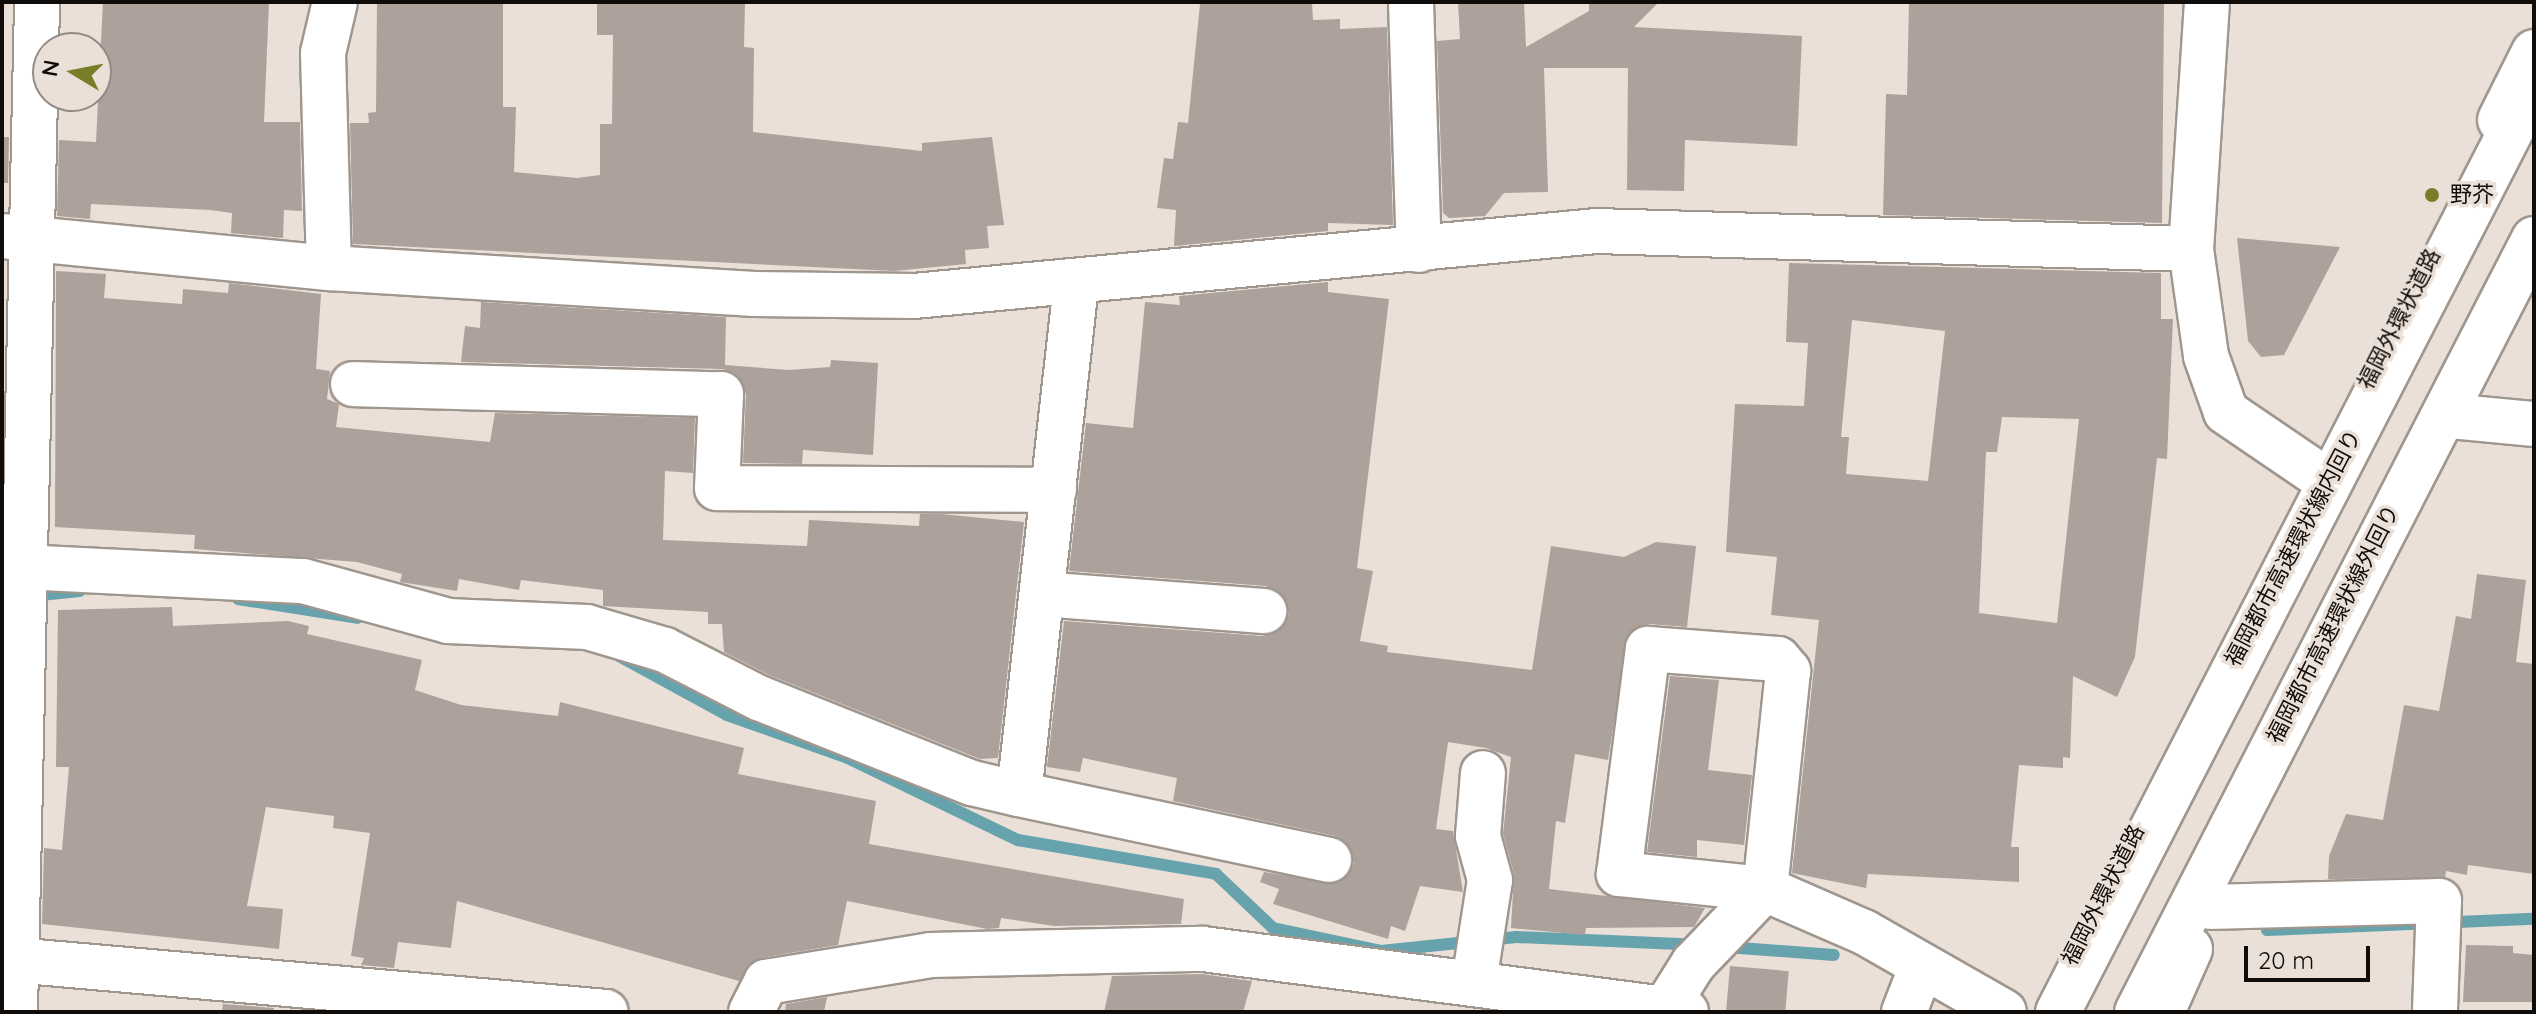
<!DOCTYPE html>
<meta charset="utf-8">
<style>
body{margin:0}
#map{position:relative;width:2536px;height:1014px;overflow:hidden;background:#eae0d8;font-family:Quicksand,"Noto Sans JP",sans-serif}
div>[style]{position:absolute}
.stream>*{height:12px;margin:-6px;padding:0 6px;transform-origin:6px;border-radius:6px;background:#67a3ac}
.building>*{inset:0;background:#aca29b;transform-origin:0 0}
.roads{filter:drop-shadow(2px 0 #9f968e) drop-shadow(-2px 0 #9f968e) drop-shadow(0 2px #9f968e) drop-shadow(0 -2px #9f968e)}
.minor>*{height:44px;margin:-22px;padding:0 22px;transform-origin:22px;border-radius:22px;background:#fff}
.tertiary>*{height:44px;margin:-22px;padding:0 22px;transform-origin:22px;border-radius:22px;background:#fff}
.trunk>*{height:44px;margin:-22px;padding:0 22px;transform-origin:22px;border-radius:22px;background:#fff}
.motorway>*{height:44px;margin:-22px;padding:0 22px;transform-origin:22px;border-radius:22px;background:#fff}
.dots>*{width:22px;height:22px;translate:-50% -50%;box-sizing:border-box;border:4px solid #eae0d8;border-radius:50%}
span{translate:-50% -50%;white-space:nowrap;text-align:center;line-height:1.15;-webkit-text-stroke:7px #eae0d8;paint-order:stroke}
.poi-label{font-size:22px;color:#100c0a}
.left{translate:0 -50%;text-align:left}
.street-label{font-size:22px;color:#100c0a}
.frame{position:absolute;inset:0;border:4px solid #100c0a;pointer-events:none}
.north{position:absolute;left:32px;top:32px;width:80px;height:80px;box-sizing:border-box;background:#eae0d8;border:2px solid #938b86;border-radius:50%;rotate:280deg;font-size:22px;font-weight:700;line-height:32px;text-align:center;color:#100c0a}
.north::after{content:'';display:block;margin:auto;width:28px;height:36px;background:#797d27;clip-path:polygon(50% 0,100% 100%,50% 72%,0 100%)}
.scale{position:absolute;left:2244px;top:946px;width:126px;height:36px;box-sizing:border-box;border:4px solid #100c0a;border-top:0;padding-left:10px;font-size:24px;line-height:28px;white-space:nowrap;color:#100c0a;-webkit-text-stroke:6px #eae0d8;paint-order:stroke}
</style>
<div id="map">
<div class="stream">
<div style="left:31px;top:596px;width:49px;rotate:-5.8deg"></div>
<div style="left:238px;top:599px;width:121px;rotate:9deg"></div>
<div style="left:619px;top:656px;width:123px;rotate:28.6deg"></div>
<div style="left:727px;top:715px;width:128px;rotate:19.6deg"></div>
<div style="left:848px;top:758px;width:189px;rotate:25.8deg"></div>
<div style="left:1018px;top:840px;width:201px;rotate:9.7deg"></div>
<div style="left:1216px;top:874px;width:79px;rotate:43.5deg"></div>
<div style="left:1273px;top:928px;width:110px;rotate:12deg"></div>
<div style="left:1381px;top:951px;width:136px;rotate:-5.9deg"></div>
<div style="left:1516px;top:937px;width:180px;rotate:2.5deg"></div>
<div style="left:2267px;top:930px;width:267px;rotate:-2.4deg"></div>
<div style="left:1726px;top:947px;width:108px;rotate:4.2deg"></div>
</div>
<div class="building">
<div style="clip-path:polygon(103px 2px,269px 2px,264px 122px,300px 122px,302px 211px,284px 210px,283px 238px,231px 233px,232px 213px,210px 210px,91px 204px,90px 219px,57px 216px,59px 140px,96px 142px)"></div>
<div style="clip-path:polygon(377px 2px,503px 2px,503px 107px,516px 107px,514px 172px,577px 178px,600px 175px,600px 124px,612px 124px,613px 35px,597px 35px,597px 2px,745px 2px,744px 47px,754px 48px,753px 132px,922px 151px,922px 143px,992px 137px,1004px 225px,987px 226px,989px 248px,965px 250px,966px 264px,894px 271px,353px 244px,350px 123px,369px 123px,368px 113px,376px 112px)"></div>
<div style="clip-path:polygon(1312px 2px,1313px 20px,1340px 19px,1340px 29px,1387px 27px,1393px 225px,1328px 223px,1328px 231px,1174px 246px,1176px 210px,1157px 208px,1164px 158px,1173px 159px,1178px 122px,1188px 123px,1200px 4px)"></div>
<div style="clip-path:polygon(1458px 2px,1524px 2px,1526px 47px,1589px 11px,1589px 2px,1659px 2px,1634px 27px,1802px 36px,1797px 146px,1685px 140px,1684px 191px,1627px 190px,1628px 68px,1544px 68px,1548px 192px,1504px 193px,1485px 216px,1449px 218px,1443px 213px,1437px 41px,1460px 39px)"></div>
<div style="clip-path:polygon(1909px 2px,2164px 2px,2162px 223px,1883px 215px,1886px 94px,1907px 95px)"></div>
<div style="clip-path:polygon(2px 137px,9px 137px,8px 183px,2px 183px)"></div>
<div style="clip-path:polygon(2237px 238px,2340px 247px,2284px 355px,2261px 357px,2248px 341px)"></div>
<div style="clip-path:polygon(evenodd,1789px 263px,2161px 273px,2161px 319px,2173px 319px,2167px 459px,2157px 458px,2135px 657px,2117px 697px,2073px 676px,2070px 758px,2063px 757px,2063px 768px,2019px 765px,2011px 847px,2019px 847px,2019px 882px,1868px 874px,1866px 888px,1792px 873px,1819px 620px,1771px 615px,1777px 557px,1726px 552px,1735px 404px,1804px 406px,1808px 343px,1786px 342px,1789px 263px,1852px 320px,1945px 331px,1928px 481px,1846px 474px,1849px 437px,1841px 437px,1852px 320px,1789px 263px,2002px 417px,2079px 419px,2057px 623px,1979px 613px,1986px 452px,1997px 452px,2002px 417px)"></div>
<div style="clip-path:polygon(56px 271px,106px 274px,104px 298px,182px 304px,183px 289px,228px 293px,229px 283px,321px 294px,316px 369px,330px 371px,327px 399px,339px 404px,336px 427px,490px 442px,495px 413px,695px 418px,693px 473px,665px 471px,663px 540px,807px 546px,809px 520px,919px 526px,920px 514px,941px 514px,1024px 522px,998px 758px,980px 759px,769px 675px,724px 652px,722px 624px,708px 624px,708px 612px,603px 606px,603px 590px,521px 580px,519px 590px,459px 579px,457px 591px,400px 582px,402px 574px,357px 562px,194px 549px,195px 535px,55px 527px)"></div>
<div style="clip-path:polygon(1328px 282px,1328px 292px,1389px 299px,1357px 568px,1373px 571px,1360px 641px,1388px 646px,1387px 652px,1532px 670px,1551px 546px,1624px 557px,1656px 542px,1696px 546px,1687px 627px,1649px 624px,1628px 634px,1608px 760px,1575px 754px,1565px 823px,1556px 821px,1549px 889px,1705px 908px,1694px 927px,1586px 928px,1585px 935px,1511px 928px,1514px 874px,1503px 834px,1511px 757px,1486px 748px,1448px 742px,1436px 829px,1453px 831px,1463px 892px,1420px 886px,1405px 931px,1391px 926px,1388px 939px,1273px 904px,1279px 889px,1260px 882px,1264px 872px,1337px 883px,1354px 864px,1346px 842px,1335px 836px,1173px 801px,1177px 778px,1083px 758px,1080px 772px,1047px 767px,1064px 621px,1262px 636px,1275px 633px,1289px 614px,1286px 600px,1266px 586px,1069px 571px,1086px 423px,1133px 428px,1145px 302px,1180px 305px,1179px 296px)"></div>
<div style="clip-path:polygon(481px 302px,726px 317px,725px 365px,789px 370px,830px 367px,831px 360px,878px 363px,873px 455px,803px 450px,802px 464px,743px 463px,746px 394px,735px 373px,722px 369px,461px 362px,465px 326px,480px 328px)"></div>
<div style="clip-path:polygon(2477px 574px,2526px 580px,2516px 662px,2534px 664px,2534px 874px,2468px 865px,2467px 875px,2446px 871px,2445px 878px,2328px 879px,2329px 856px,2346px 814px,2383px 820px,2404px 705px,2439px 711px,2456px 616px,2471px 619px)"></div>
<div style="clip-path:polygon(172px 607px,173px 626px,288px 621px,309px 626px,307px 634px,422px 660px,415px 690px,461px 705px,558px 716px,560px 702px,744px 748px,738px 774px,876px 801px,869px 844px,1184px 899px,1181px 924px,1054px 926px,1001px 918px,999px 928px,987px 929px,847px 901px,838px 945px,761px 958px,739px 981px,457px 901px,451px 948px,398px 942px,394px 968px,361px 965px,364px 958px,351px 956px,370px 833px,333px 828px,334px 816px,266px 807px,247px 906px,283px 909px,279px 949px,42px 924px,44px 848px,62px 850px,69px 767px,56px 767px,58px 610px)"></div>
<div style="clip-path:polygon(1670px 676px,1719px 680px,1708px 770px,1752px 775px,1744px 845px,1697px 840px,1697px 857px,1647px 852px)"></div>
<div style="clip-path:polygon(2466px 945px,2513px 946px,2513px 953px,2534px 955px,2534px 1002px,2463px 1002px)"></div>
<div style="left:1730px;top:966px;width:59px;height:46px;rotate:5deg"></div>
<div style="clip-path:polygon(1202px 974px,1252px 981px,1243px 1012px,1104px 1012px,1112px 976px)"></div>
<div style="clip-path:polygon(827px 997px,824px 1012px,785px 1012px,786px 1004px)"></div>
<div style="clip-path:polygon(223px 1004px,274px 1008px,273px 1012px,222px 1012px)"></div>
</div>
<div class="roads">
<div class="minor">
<div style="left:1411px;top:2px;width:248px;rotate:88.2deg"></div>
<div style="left:2px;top:236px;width:329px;rotate:5.6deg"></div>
<div style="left:329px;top:268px;width:426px;rotate:3.5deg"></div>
<div style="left:754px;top:294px;width:160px;rotate:0.7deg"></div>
<div style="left:914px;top:296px;width:685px;rotate:-5.44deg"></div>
<div style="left:1596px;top:231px;width:595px;rotate:1.73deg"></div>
<div style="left:329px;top:268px;width:215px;rotate:-91.6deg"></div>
<div style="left:323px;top:53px;width:52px;rotate:-76.8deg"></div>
<div style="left:1076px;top:285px;width:512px;rotate:96.39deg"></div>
<div style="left:1019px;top:794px;width:317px;rotate:12deg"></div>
<div style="left:353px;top:384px;width:368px;rotate:1.6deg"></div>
<div style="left:721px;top:394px;width:94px;rotate:92.4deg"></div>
<div style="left:717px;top:488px;width:337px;rotate:0.3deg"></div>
<div style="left:2449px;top:416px;width:85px;rotate:5.4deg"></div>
<div style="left:2px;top:566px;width:301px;rotate:2.9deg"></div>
<div style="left:303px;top:581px;width:150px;rotate:15.4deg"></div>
<div style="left:448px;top:621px;width:139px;rotate:2.5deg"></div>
<div style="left:587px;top:627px;width:81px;rotate:16.4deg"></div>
<div style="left:665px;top:650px;width:106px;rotate:27.1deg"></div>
<div style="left:759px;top:698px;width:229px;rotate:21.8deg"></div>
<div style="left:972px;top:783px;width:48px;rotate:13.2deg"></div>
<div style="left:1042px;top:594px;width:223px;rotate:4.4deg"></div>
<div style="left:1648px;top:649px;width:130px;rotate:4.4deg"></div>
<div style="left:1778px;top:659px;width:16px;rotate:50deg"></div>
<div style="left:1788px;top:671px;width:219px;rotate:96deg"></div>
<div style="left:1765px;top:889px;width:147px;rotate:-174.1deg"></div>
<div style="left:1619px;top:874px;width:227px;rotate:-82.7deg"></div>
<div style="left:2210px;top:907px;width:229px;rotate:-1.5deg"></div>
<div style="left:2439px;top:901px;width:111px;rotate:92.1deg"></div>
<div style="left:2px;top:959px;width:606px;rotate:5.01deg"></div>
<div style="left:1474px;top:982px;width:103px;rotate:-81.1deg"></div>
<div style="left:1490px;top:880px;width:46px;rotate:-105.3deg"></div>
<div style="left:1478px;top:836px;width:63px;rotate:-85.5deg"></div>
<div style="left:1665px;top:1009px;width:53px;rotate:-58.1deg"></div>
<div style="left:1693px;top:964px;width:104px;rotate:-46.2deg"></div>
<div style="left:1765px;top:889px;width:108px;rotate:23.5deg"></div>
<div style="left:1864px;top:932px;width:161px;rotate:29.7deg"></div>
<div style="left:15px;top:1012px;width:1010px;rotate:-88.75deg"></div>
<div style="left:751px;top:1012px;width:34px;rotate:-63deg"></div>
<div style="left:766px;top:982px;width:166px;rotate:-9.3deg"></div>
<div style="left:930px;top:955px;width:273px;rotate:-1.3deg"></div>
<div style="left:1203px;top:949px;width:487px;rotate:7.4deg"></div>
<div style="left:1904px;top:1012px;width:49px;rotate:-68.6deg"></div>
</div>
<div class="tertiary">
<div style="left:2207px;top:2px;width:248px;rotate:93.7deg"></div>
<div style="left:2191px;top:249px;width:108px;rotate:82deg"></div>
<div style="left:2206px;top:356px;width:59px;rotate:70.3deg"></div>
<div style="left:2226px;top:412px;width:114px;rotate:34.2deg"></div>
</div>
<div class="trunk">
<div style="left:2500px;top:120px;width:76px;rotate:-63.4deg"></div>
<div style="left:2162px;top:1012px;width:69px;rotate:-66deg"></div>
</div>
<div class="motorway">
<div style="left:2058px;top:1012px;width:1041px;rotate:-62.8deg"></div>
<div style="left:2137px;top:1012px;width:869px;rotate:-62.82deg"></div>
</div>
</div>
<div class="dots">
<div style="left:2432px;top:195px;background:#797d27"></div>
</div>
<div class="poi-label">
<span class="left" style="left:2450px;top:195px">野芥</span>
</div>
<div class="street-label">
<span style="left:2399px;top:319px;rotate:-63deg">福岡外環状道路</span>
<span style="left:2293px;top:548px;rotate:-62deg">福岡都市高速環状線内回り</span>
<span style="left:2333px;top:624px;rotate:-63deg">福岡都市高速環状線外回り</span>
<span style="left:2103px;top:895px;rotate:-63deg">福岡外環状道路</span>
</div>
<div class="frame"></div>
<div class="north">N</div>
<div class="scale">20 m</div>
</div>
